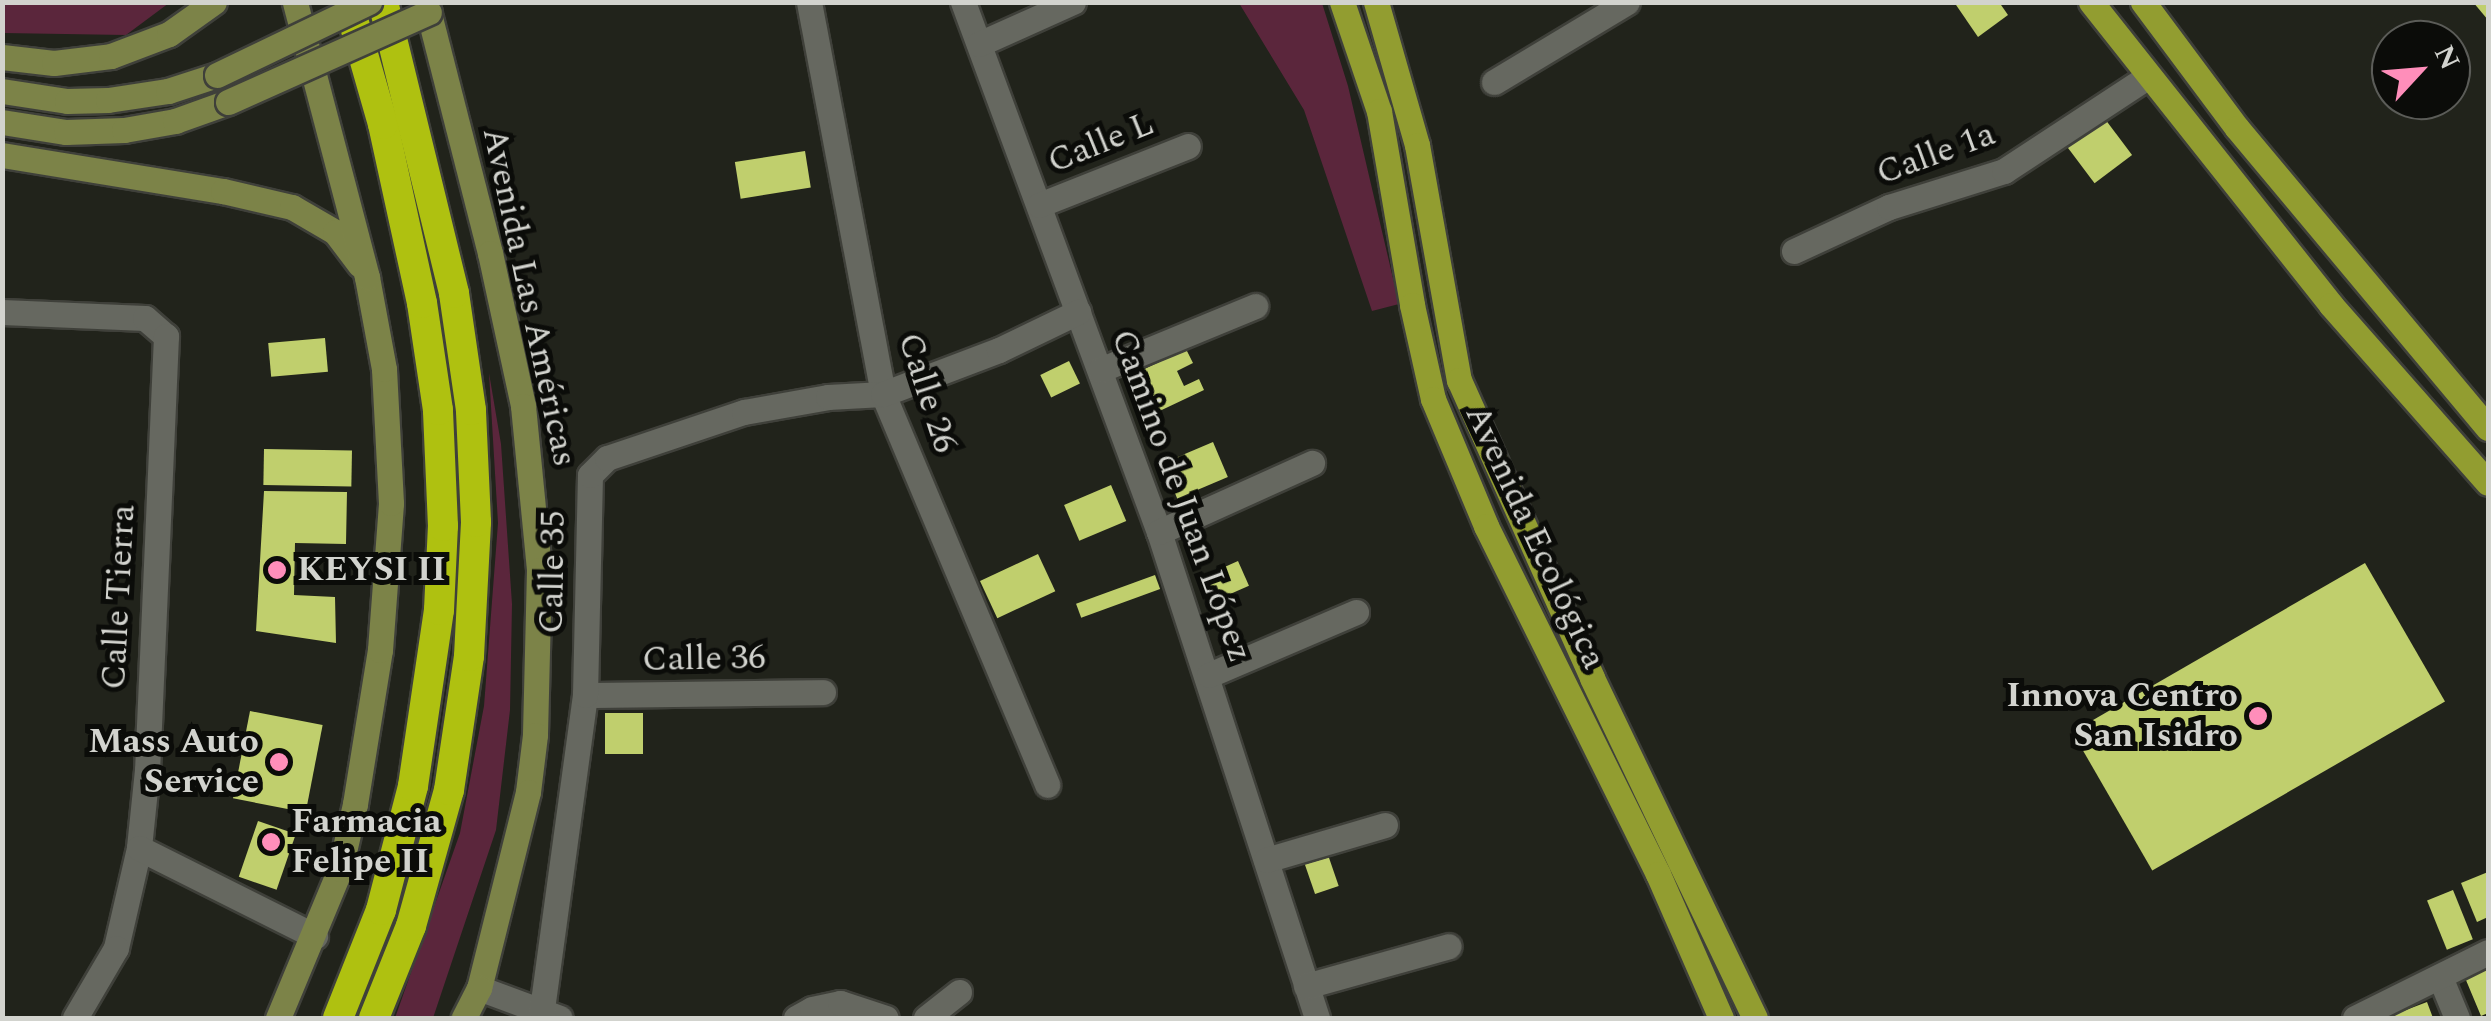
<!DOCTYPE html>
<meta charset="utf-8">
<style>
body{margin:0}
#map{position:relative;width:2491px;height:1021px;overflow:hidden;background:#21231b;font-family:Spectral,serif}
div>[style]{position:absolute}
.green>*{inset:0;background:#5b263c}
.building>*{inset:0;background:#c0cf6d;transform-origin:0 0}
.roads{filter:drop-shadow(2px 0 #3f403a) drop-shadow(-2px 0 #3f403a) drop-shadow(0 2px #3f403a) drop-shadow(0 -2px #3f403a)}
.street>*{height:25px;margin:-12.5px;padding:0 12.5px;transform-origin:12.5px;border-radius:12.5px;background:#666860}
.secondary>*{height:25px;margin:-12.5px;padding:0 12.5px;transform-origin:12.5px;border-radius:12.5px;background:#7c8348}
.primary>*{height:25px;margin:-12.5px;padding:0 12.5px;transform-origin:12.5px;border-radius:12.5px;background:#929d30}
.highway>*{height:30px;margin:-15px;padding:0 15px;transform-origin:15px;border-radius:15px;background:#afc110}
.bridges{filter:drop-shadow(2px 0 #3f403a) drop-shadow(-2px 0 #3f403a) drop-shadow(0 2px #3f403a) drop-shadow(0 -2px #3f403a)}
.secondary-bridge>*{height:25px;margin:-12.5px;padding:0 12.5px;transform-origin:12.5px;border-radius:12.5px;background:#7c8348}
.dots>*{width:28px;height:28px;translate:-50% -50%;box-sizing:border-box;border:5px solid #0b0c09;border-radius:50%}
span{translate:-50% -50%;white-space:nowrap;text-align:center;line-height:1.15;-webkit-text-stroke:10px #0b0c09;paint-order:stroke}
.street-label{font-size:35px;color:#d2d3ce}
.poi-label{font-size:35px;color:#d2d3ce;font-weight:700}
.left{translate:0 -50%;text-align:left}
.right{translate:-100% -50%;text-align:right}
.frame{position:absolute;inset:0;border:5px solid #d2d3ce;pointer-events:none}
.north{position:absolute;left:2371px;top:20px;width:100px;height:100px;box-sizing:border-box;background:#0b0c09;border:2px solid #5b5c58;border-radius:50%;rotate:64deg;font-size:28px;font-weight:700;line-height:40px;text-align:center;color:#d2d3ce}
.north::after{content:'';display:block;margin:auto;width:35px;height:45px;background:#ff8eba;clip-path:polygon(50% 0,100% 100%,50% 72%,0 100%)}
</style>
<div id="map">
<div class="green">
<div style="clip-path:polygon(3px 2px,169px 2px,169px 3px,126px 35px,3px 33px)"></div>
<div style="clip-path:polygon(1239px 3px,1322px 3px,1348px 86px,1399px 304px,1372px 311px,1304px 110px)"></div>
<div style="clip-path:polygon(489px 373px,501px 444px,512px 604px,510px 710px,496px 830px,433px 1018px,395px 1018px,460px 833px,484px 706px,498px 523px)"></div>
</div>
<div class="building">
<div style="clip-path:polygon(1954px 2px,1999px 2px,2008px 15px,1978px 37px)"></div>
<div style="clip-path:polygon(2473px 2px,2488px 2px,2488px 20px)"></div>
<div style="left:2105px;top:119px;width:45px;height:47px;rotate:53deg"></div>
<div style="left:805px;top:151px;width:37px;height:71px;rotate:81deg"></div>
<div style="left:325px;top:338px;width:34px;height:57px;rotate:85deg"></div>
<div style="clip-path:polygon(1186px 349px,1193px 363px,1177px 371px,1184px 386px,1199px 379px,1204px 390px,1149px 416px,1130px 376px)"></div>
<div style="left:1069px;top:361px;width:25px;height:32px;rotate:64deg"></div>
<div style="left:1213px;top:442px;width:38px;height:55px;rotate:67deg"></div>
<div style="left:264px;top:449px;width:88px;height:36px;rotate:1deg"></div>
<div style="left:1111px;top:485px;width:39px;height:51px;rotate:67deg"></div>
<div style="clip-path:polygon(264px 491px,347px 492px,346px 544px,295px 543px,294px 595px,335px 597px,336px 643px,256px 631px)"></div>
<div style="left:1038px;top:554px;width:41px;height:64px;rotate:65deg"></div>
<div style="left:1238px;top:561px;width:27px;height:38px;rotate:66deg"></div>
<div style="left:2365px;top:563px;width:160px;height:338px;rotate:60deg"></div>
<div style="left:1155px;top:575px;width:15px;height:84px;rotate:70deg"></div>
<div style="left:250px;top:711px;width:74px;height:89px;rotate:11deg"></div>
<div style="left:605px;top:713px;width:38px;height:41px"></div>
<div style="left:258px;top:821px;width:40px;height:59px;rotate:19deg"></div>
<div style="left:1326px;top:849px;width:39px;height:25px;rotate:71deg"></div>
<div style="clip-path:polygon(2488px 872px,2488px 917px,2477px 922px,2461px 883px)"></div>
<div style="left:2453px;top:890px;width:53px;height:28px;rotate:68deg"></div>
<div style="clip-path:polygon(2482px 964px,2485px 971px,2488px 969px,2488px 1013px,2481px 1016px,2463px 973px)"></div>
<div style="clip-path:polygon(2427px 1002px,2433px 1018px,2385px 1018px)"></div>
</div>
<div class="roads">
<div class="street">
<div style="left:809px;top:2px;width:399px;rotate:79.3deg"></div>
<div style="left:883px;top:394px;width:424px;rotate:67.2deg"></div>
<div style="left:963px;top:2px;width:565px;rotate:69.71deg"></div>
<div style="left:1159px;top:532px;width:511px;rotate:71.99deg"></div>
<div style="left:979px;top:44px;width:103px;rotate:-24.1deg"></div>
<div style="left:1494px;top:82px;width:155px;rotate:-31deg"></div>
<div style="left:1039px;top:205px;width:160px;rotate:-21.6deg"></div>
<div style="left:1794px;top:251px;width:105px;rotate:-24.9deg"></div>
<div style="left:1889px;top:207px;width:121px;rotate:-17.4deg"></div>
<div style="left:2004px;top:171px;width:171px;rotate:-33.3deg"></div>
<div style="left:2px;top:312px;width:143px;rotate:2.4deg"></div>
<div style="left:145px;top:318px;width:28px;rotate:41deg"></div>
<div style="left:166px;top:336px;width:434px;rotate:92.5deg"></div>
<div style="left:147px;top:770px;width:78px;rotate:95.9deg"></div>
<div style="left:139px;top:848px;width:103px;rotate:103deg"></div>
<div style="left:116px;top:948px;width:81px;rotate:120.4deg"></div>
<div style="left:1100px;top:370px;width:168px;rotate:-22.4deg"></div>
<div style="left:1159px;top:532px;width:168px;rotate:-24.3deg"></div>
<div style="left:1209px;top:675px;width:160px;rotate:-23.2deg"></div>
<div style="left:585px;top:695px;width:238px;rotate:-0.7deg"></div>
<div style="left:139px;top:848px;width:197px;rotate:26.6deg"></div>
<div style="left:1266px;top:860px;width:124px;rotate:-16.4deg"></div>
<div style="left:2440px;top:977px;width:44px;rotate:67.5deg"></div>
<div style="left:1306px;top:986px;width:148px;rotate:-15.6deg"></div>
<div style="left:479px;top:988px;width:86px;rotate:20.3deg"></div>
<div style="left:542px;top:1009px;width:317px;rotate:-82.2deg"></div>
<div style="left:585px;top:695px;width:220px;rotate:-88.7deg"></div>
<div style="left:590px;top:475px;width:24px;rotate:-45deg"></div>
<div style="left:607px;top:458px;width:145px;rotate:-18.6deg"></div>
<div style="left:744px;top:412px;width:85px;rotate:-10.1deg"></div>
<div style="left:828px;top:397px;width:55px;rotate:-3.1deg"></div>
<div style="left:883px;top:394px;width:124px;rotate:-20.8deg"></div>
<div style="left:999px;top:350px;width:88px;rotate:-25.7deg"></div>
<div style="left:796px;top:1018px;width:18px;rotate:-29deg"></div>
<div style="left:812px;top:1009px;width:29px;rotate:-12deg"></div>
<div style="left:840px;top:1003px;width:48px;rotate:18.1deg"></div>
<div style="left:926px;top:1018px;width:42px;rotate:-38.2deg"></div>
<div style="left:2355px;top:1018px;width:148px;rotate:-26.4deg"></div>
</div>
<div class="secondary">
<div style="left:426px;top:2px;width:259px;rotate:75.7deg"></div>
<div style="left:490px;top:253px;width:157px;rotate:77.8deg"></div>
<div style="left:523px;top:406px;width:165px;rotate:84.4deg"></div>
<div style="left:539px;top:570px;width:165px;rotate:91.4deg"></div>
<div style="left:535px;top:735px;width:57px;rotate:97deg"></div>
<div style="left:528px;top:792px;width:202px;rotate:104deg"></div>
<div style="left:479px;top:988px;width:34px;rotate:117deg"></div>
<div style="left:2px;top:57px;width:52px;rotate:6.6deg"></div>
<div style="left:54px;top:63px;width:57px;rotate:-7deg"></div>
<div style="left:111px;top:56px;width:62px;rotate:-20.8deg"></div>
<div style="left:169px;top:34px;width:55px;rotate:-35.4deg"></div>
<div style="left:2px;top:91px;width:66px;rotate:8.7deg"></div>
<div style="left:67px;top:101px;width:41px;rotate:-1.4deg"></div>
<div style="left:108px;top:100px;width:61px;rotate:-8.5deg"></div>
<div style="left:168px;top:91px;width:52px;rotate:-18.1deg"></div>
<div style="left:2px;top:122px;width:65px;rotate:8.9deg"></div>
<div style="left:66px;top:132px;width:58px;rotate:-2deg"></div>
<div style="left:124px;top:130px;width:52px;rotate:-10deg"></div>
<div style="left:175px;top:121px;width:56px;rotate:-19.7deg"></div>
<div style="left:2px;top:155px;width:224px;rotate:9.3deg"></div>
<div style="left:223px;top:191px;width:71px;rotate:13.1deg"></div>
<div style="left:292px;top:207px;width:50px;rotate:30.2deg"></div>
<div style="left:335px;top:232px;width:41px;rotate:52.9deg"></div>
<div style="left:278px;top:1018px;width:161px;rotate:-67.4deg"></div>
<div style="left:340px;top:869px;width:67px;rotate:-77deg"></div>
<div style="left:355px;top:804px;width:156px;rotate:-80.8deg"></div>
<div style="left:380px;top:650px;width:147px;rotate:-85.7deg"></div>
<div style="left:391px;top:503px;width:134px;rotate:-93deg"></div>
<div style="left:384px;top:369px;width:94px;rotate:-100.5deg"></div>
<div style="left:367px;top:277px;width:284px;rotate:-104.7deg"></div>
</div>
<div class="primary">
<div style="left:1342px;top:2px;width:115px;rotate:71.3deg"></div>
<div style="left:1379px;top:111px;width:197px;rotate:80.3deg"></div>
<div style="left:1412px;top:305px;width:96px;rotate:77.4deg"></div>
<div style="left:1433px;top:399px;width:138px;rotate:67.3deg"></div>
<div style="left:1486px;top:526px;width:388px;rotate:63.7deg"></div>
<div style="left:1658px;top:874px;width:157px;rotate:66.4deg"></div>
<div style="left:1376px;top:2px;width:149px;rotate:74deg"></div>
<div style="left:1417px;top:145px;width:239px;rotate:79.9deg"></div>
<div style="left:1459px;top:380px;width:326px;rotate:65.9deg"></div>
<div style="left:1592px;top:678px;width:377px;rotate:64.4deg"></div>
<div style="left:2091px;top:2px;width:387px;rotate:51.6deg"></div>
<div style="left:2331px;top:305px;width:237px;rotate:48.6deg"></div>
<div style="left:2143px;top:2px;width:157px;rotate:53.3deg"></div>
<div style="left:2237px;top:128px;width:391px;rotate:50.1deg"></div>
</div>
<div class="highway">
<div style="left:338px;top:1018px;width:116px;rotate:-68.3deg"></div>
<div style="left:381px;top:910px;width:128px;rotate:-75.5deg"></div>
<div style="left:413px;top:786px;width:178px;rotate:-81.6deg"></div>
<div style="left:439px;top:610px;width:84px;rotate:-87.3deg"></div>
<div style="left:443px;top:526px;width:116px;rotate:-92.5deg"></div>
<div style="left:438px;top:410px;width:108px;rotate:-98.5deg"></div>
<div style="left:422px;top:303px;width:183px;rotate:-102.3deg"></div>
<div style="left:383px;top:124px;width:127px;rotate:-106deg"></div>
<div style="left:374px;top:1018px;width:99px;rotate:-68.1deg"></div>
<div style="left:411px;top:926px;width:141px;rotate:-74.4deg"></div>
<div style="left:449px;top:790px;width:135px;rotate:-81.5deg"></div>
<div style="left:469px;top:656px;width:134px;rotate:-87deg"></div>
<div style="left:476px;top:522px;width:112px;rotate:-92.6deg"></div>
<div style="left:471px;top:410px;width:118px;rotate:-98.3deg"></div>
<div style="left:454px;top:293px;width:300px;rotate:-103.7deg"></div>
</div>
</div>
<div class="bridges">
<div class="secondary-bridge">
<div style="left:217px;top:75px;width:169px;rotate:-25.7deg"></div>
<div style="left:228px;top:102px;width:220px;rotate:-24.1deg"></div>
</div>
</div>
<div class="dots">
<div style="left:277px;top:570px;background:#ff8eba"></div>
<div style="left:2258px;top:716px;background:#ff8eba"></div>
<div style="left:279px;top:762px;background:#ff8eba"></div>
<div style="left:271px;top:842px;background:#ff8eba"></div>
</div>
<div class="street-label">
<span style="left:1101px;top:143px;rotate:-22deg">Calle L</span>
<span style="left:1936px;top:154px;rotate:-20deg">Calle 1a</span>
<span style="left:529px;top:297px;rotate:78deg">Avenida Las Américas</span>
<span style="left:927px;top:393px;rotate:72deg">Calle 26</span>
<span style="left:1181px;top:496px;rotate:70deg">Camino de Juan López</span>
<span style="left:1535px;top:537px;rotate:65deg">Avenida Ecológica</span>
<span style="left:553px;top:572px;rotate:-89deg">Calle 35</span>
<span style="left:119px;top:597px;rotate:-87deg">Calle Tierra</span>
<span style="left:704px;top:659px;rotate:-1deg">Calle 36</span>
</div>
<div class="poi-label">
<span class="left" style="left:297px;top:570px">KEYSI II</span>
<span class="right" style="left:2238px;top:716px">Innova Centro<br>San Isidro</span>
<span class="right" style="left:259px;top:762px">Mass Auto<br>Service</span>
<span class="left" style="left:291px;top:842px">Farmacia<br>Felipe II</span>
</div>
<div class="frame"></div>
<div class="north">N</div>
</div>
